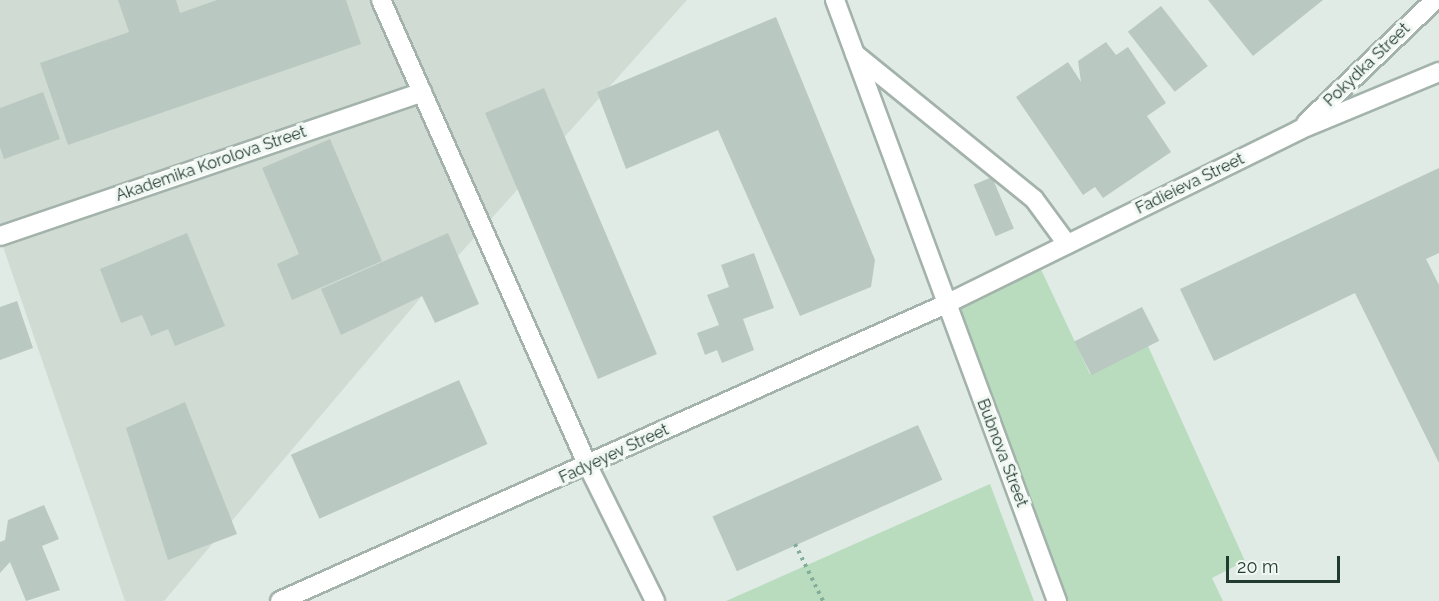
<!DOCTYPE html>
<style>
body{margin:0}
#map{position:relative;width:1439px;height:601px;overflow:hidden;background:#e0ebe5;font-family:Raleway,sans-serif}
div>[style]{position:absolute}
.built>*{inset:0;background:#cfdbd3}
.green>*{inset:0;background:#badcbe}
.building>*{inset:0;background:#b9c8c0;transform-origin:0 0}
.path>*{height:4px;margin-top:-2px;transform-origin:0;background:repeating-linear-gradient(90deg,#82ae99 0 3px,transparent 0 7.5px)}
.roads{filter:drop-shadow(2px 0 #a3b3ab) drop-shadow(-2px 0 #a3b3ab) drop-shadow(0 2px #a3b3ab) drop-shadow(0 -2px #a3b3ab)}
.lane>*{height:18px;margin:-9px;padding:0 9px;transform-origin:9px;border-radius:9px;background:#fff}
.street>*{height:18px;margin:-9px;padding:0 9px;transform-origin:9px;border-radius:9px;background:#fff}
span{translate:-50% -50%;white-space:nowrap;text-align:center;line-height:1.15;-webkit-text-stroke:6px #f1f8f3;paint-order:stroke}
.street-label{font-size:16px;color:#223b30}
.scale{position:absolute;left:1226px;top:556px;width:114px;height:27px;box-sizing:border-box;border:3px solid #223b30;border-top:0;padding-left:8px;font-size:18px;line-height:21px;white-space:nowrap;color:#223b30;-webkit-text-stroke:4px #f1f8f3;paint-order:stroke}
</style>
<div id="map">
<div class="built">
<div style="clip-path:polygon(0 0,687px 0,422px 296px,164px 601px,125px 601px,0 238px)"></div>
</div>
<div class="green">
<div style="clip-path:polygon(1038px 263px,1090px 374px,1148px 346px,1245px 561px,1212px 578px,1223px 601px,1057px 601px,946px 304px)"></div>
<div style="clip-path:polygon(990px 484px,1034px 601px,726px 601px)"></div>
</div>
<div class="building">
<div style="clip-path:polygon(118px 0,176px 0,180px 13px,217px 0,346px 0,361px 44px,68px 145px,40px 63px,129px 32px)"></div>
<div style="clip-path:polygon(1208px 0,1323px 0,1253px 56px)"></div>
<div style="left:1161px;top:6px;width:76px;height:42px;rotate:52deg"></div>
<div style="clip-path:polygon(776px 17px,875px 260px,871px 287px,800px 316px,718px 130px,626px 169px,597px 92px)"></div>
<div style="clip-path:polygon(1106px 42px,1116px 55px,1128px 47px,1166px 103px,1147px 116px,1171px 152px,1103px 198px,1095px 187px,1083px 195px,1016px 97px,1068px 62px,1081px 82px,1078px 61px)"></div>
<div style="left:544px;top:88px;width:289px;height:64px;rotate:67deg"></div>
<div style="clip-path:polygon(43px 92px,60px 139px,4px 159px,0 147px,0 108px)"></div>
<div style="clip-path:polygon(330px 139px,382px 261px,292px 300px,277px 264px,299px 254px,262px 168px)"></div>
<div style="clip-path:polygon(1439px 168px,1439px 253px,1426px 259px,1439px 285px,1439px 463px,1355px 293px,1214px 361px,1180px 289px)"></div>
<div style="left:992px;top:177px;width:56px;height:20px;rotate:67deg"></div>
<div style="clip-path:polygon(187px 233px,225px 326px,175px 346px,168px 329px,151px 336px,142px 315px,121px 323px,100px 269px)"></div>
<div style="clip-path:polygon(448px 233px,479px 304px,435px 323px,422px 296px,341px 335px,321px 289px)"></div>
<div style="clip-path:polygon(754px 253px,774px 308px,743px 319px,754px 350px,722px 363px,717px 350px,705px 355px,697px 333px,719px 325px,707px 295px,729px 287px,721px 265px)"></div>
<div style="clip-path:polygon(17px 301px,33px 348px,0 360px,0 307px)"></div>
<div style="left:1142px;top:307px;width:38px;height:76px;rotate:63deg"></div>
<div style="left:459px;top:380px;width:70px;height:184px;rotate:66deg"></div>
<div style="clip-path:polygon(185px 402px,237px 534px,168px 560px,126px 428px)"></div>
<div style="left:918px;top:425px;width:60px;height:225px;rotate:66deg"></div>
<div style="clip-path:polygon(44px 505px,59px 539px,42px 546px,60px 590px,26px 601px,10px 562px,0 573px,0 542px,5px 540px,8px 520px)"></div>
</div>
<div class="path">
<div style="left:795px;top:544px;width:64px;rotate:63.8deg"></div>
</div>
<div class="roads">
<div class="lane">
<div style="left:855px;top:54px;width:230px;rotate:39deg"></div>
<div style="left:1034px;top:199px;width:56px;rotate:53.7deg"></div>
<div style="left:588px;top:466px;width:151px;rotate:63.6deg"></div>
</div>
<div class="street">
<div style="left:381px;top:0;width:510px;rotate:66.05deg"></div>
<div style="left:835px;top:0;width:641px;rotate:69.73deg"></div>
<div style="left:1306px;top:123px;width:178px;rotate:-43.6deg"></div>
<div style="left:0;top:236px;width:446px;rotate:-18.8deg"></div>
<div style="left:280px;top:601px;width:729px;rotate:-24.03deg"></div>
<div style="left:946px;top:304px;width:394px;rotate:-26.2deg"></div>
<div style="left:1299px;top:130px;width:152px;rotate:-22.5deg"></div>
</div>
</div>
<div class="street-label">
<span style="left:1367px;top:65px;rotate:-44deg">Pokydka Street</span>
<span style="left:211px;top:164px;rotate:-19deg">Akademika Korolova Street</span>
<span style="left:1190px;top:184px;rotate:-26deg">Fadieieva Street</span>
<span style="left:1002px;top:453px;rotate:69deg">Bubnova Street</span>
<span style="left:614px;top:454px;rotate:-25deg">Fadyeyev Street</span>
</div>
<div class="scale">20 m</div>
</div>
